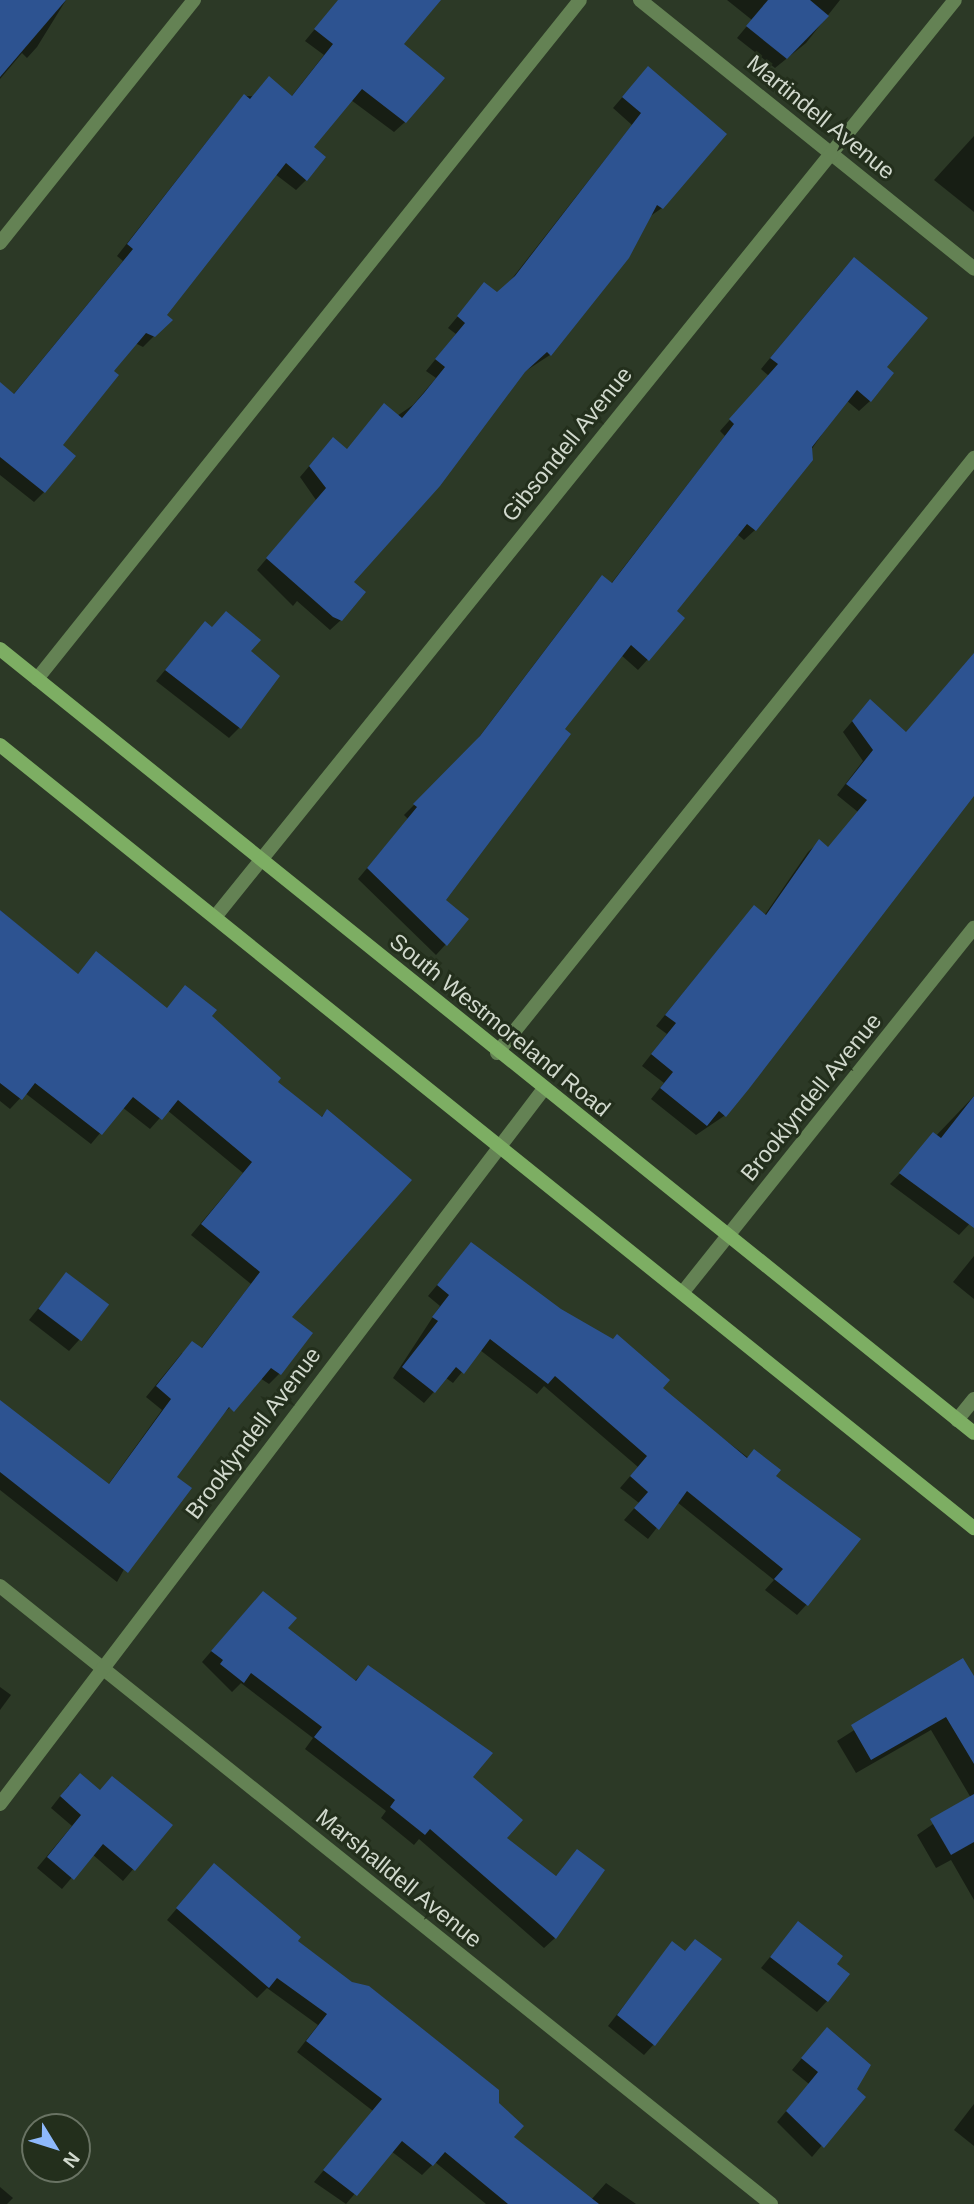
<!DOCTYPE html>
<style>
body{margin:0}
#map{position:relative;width:974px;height:2204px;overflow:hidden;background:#2c3926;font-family:Arial,sans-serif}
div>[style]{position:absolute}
.shadow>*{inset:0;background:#0007}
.building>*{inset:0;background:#2d5391;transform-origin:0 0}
.service>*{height:14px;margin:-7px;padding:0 7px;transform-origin:7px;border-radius:7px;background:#648254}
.minor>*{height:14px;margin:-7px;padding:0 7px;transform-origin:7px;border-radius:7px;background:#648254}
.secondary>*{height:14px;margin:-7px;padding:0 7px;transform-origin:7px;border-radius:7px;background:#7dae63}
span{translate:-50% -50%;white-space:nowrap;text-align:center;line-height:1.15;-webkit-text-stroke:6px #232f1c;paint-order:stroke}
.street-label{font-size:23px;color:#d1d9cd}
.north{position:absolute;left:21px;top:2113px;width:70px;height:70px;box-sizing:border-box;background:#232f1c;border:2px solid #697363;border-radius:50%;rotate:128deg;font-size:19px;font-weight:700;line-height:28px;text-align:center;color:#d1d9cd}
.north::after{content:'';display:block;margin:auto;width:24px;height:32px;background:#8eb9fc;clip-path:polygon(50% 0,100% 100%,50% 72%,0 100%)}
</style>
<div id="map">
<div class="shadow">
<div style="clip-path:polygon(0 0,66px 0,37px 47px,27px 58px,22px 53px,0 79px)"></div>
<div style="clip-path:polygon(339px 0,437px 0,402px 44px,405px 122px,394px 132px,351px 100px,312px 148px,306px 180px,296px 190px,275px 174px,165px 315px,170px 320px,143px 347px,135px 343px,111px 371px,61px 445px,44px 492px,34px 502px,0 475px,0 401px,13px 395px,123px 261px,117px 256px,234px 107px,244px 96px,291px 97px,324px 55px,305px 41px)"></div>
<div style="clip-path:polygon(727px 0,840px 0,806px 43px,775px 68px,737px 38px,752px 20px)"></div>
<div style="clip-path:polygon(638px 79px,662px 208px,649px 217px,550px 355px,521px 374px,351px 582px,341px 620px,330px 630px,297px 601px,293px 606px,257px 570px,316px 500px,300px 477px,323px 450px,346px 451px,413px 405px,436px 378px,426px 371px,456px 334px,448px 328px,484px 285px,497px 294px,507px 285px,632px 125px,613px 108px)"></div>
<div style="clip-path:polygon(974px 136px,974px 212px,934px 180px)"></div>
<div style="clip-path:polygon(843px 270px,885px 368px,870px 401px,859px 411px,846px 400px,755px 530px,744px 540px,737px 534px,674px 612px,648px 659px,638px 670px,621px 655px,562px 729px,569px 734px,444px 900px,446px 944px,436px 955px,358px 879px,408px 819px,404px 815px,470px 749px,592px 588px,602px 578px,610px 585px,725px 436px,720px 431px,769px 376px,761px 369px)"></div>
<div style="clip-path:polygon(195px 634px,249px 652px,240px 727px,229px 738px,156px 681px)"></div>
<div style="clip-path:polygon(974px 654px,974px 794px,724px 1116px,696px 1135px,651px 1099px,664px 1083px,642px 1066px,667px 1034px,656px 1026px,744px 918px,764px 916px,808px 852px,819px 842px,827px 849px,858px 812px,837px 795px,863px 761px,843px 732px,860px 712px,870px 701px,905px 734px)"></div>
<div style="clip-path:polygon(0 910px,77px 975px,96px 954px,166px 1009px,210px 1016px,275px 1083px,320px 1118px,327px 1111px,279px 1374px,269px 1384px,260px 1378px,219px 1418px,175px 1477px,117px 1582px,0 1490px,0 1402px,108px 1485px,162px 1410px,146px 1397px,182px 1353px,200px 1350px,251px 1284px,191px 1235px,243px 1173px,167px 1110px,150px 1129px,122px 1107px,91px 1144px,25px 1093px,10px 1109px,0 1101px)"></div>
<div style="clip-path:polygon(974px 1096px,974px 1219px,959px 1235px,890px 1184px)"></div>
<div style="clip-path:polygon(471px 1244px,773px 1477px,807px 1604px,797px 1615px,765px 1590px,774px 1580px,677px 1502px,648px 1539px,624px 1520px,639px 1503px,620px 1488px,638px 1467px,544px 1386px,537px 1394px,480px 1350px,453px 1383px,446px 1378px,424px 1403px,393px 1378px,440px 1306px,428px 1296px)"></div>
<div style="clip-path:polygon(974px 1256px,974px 1299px,953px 1282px)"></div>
<div style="clip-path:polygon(66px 1274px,79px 1340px,69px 1351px,29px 1320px)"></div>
<div style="clip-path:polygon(252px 1604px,354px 1682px,368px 1667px,470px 1778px,505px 1838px,555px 1877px,577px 1851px,555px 1938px,544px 1948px,419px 1839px,414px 1845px,381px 1818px,386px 1811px,305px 1749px,313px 1738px,241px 1683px,232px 1692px,202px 1662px)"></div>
<div style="clip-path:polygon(963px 1661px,974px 1682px,974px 1900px,951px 1860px,936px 1868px,917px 1835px,971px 1798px,931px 1730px,856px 1773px,837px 1741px)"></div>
<div style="clip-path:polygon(0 1687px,11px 1695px,0 1710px)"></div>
<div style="clip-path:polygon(69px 1785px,99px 1792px,170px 1826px,123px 1881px,92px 1854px,62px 1889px,37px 1868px,72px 1826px,51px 1808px)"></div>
<div style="clip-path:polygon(214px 1865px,295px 1941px,498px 2104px,511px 2137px,591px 2200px,606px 2183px,636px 2204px,486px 2204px,435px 2162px,422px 2175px,391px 2151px,346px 2204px,314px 2182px,373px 2111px,297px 2052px,318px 2025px,267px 1988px,257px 1998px,167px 1920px)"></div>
<div style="clip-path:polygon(798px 1923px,834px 1964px,827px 2001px,817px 2012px,761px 1968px)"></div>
<div style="clip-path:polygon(672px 1944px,654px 2044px,644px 2055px,608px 2026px)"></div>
<div style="clip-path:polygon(817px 2040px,863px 2097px,812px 2157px,777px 2122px,809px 2084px,792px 2070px)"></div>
<div style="clip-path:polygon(974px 2104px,974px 2146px,954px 2130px)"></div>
<div style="clip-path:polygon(0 2187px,13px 2198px,7px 2204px,0 2204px)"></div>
</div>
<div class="building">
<div style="clip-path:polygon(0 0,66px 0,0 77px)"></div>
<div style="clip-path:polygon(338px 0,441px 0,404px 44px,445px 78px,406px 123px,362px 89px,314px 147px,326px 157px,307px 181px,286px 163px,167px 315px,173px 320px,155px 337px,146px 333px,114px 371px,119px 375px,63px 445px,76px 456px,45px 493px,0 457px,0 382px,14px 394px,133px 249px,127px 244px,244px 94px,250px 99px,269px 76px,292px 96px,333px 44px,314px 29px)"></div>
<div style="clip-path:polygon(768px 0,810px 0,829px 16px,787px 59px,746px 26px)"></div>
<div style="clip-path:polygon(648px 66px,727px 134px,663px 209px,657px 205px,629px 258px,551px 356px,547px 352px,525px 372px,440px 486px,354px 582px,366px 592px,342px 621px,333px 617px,266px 558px,326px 488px,309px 466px,333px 437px,347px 449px,384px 403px,402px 418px,424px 393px,445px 367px,435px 359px,465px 323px,457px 316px,484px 282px,497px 292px,515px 276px,641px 113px,622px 97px)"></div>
<div style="clip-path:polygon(854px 257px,928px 318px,887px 367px,894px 373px,871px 402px,857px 390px,812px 447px,813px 460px,756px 531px,747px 524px,677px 611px,685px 618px,649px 661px,631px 645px,565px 729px,571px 734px,446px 900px,469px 919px,447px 946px,367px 868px,417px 807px,413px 804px,480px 736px,602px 575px,612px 583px,734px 424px,729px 419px,778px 364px,770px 358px)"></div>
<div style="clip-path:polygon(226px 611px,261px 640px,251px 651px,280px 676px,241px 729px,165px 670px,205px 621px,212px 627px)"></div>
<div style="clip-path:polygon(974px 653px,974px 796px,748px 1090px,726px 1117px,719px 1111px,707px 1126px,660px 1088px,673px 1072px,651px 1054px,676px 1023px,665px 1015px,754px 905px,766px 915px,819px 839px,828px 847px,867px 800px,846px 784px,873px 750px,852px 721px,870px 699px,906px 732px)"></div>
<div style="clip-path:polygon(0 910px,78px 974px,96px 951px,167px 1008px,185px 985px,217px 1010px,212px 1016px,281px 1078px,278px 1082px,322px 1117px,327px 1109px,412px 1180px,292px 1317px,313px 1333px,281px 1375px,271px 1368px,234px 1412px,229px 1407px,177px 1477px,192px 1488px,128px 1573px,0 1472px,0 1400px,109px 1484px,171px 1399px,156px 1386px,192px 1341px,202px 1348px,260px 1272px,201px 1224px,252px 1162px,178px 1100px,162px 1120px,133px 1097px,102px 1135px,35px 1083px,22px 1100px,0 1083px)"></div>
<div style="clip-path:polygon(974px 1096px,974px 1228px,899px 1173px,933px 1132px,941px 1138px)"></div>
<div style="clip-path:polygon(471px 1242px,561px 1309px,613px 1339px,617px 1334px,670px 1380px,663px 1388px,747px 1458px,754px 1449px,781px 1470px,776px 1476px,861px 1539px,808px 1606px,774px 1579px,783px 1569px,687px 1491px,659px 1530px,634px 1508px,648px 1492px,630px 1476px,647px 1456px,555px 1376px,548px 1384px,490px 1339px,464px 1374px,456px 1367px,435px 1393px,402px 1367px,438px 1321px,432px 1317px,449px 1295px,437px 1285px)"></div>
<div style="left:66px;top:1272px;width:54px;height:46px;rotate:37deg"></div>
<div style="clip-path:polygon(263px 1591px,297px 1618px,288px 1628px,356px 1681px,368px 1665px,493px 1753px,473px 1777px,523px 1820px,507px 1838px,556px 1876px,577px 1849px,605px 1870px,556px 1939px,430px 1829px,425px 1835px,390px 1807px,395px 1800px,314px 1737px,322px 1727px,251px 1673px,244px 1683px,220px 1664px,223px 1660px,211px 1651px)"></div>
<div style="clip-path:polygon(963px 1658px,974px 1676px,974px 1764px,946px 1717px,871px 1760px,851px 1725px)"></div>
<div style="clip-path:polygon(80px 1773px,100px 1790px,112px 1776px,173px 1825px,135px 1871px,103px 1844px,74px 1880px,47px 1857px,81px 1815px,60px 1796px)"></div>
<div style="clip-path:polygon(974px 1794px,974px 1842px,951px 1855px,930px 1819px)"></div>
<div style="clip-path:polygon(214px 1863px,301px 1937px,298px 1941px,352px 1982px,369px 1986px,499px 2090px,499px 2103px,524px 2126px,514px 2137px,599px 2204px,508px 2204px,445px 2152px,433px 2166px,402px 2141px,357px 2196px,323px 2170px,382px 2099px,306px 2041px,327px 2014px,277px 1978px,269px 1988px,176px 1908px)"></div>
<div style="clip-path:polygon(798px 1921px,843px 1956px,837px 1964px,850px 1974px,828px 2002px,770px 1957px)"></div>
<div style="clip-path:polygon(695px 1939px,722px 1959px,655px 2046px,617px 2015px,672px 1941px,685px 1951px)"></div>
<div style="clip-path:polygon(827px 2027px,871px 2065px,857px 2089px,866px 2097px,824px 2148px,786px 2111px,818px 2072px,801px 2058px)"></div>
</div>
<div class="service">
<div style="left:37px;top:679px;width:869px;rotate:-51.35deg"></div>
<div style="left:497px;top:1053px;width:763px;rotate:-51.28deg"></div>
<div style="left:957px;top:1420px;width:27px;rotate:-51deg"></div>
</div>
<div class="minor">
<div style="left:640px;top:0;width:429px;rotate:38.8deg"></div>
<div style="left:0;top:243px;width:311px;rotate:-51.4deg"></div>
<div style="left:215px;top:917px;width:1178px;rotate:-51.1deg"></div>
<div style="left:683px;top:1292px;width:466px;rotate:-51.4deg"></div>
<div style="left:0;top:1586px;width:988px;rotate:38.71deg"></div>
<div style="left:0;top:1804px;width:897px;rotate:-52.75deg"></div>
</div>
<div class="secondary">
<div style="left:0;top:649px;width:1250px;rotate:38.83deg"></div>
<div style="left:0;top:745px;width:1250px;rotate:38.8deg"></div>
</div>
<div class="street-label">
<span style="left:821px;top:117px;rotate:39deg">Martindell Avenue</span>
<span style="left:567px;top:444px;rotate:-51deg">Gibsondell Avenue</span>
<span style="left:500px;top:1025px;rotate:39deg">South Westmoreland Road</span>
<span style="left:811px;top:1097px;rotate:-51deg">Brooklyndell Avenue</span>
<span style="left:253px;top:1433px;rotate:-53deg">Brooklyndell Avenue</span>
<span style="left:399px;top:1878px;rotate:39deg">Marshalldell Avenue</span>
</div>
<div class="north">N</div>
</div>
